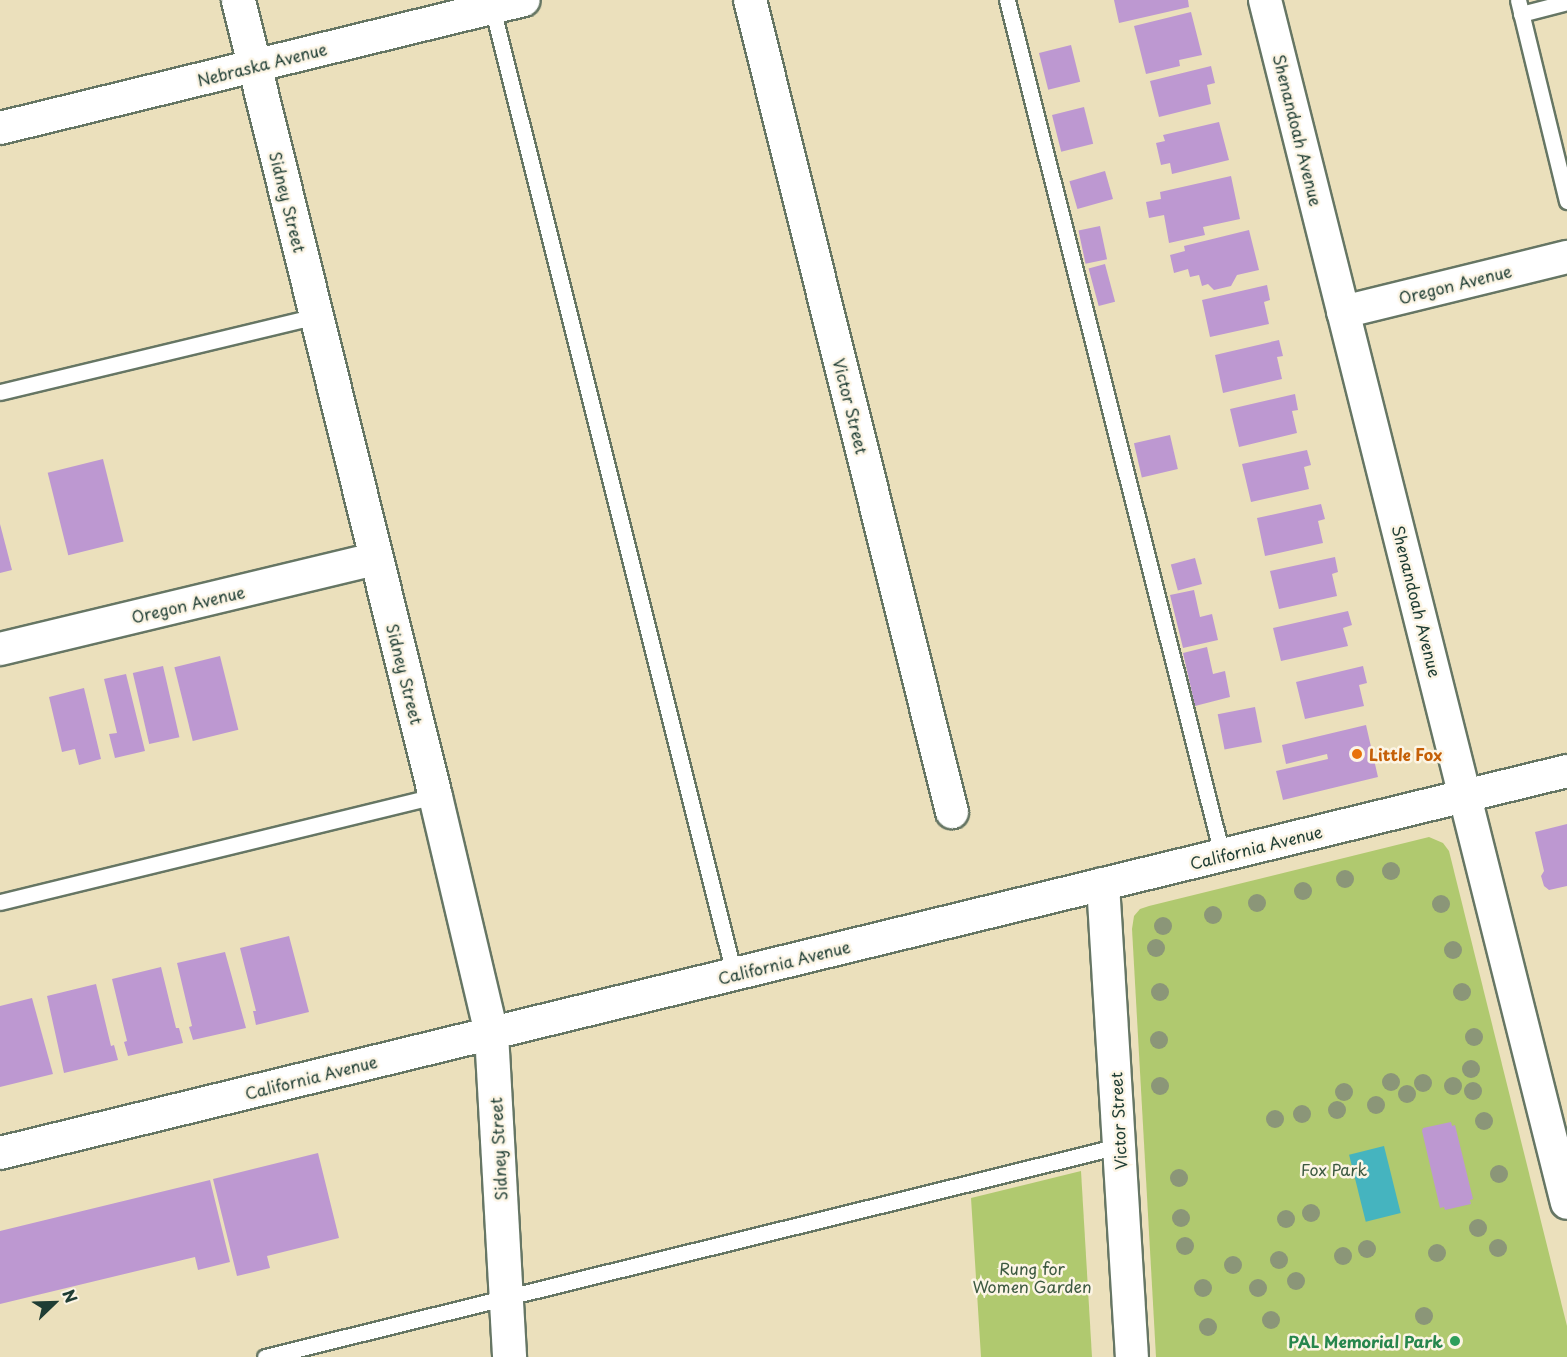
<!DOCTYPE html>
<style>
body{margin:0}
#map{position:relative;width:1567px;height:1357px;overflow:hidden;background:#ebe0bc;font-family:"Playpen Sans",sans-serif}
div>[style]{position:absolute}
.green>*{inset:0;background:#b0c96f}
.water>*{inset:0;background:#45b4bf;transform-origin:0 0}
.building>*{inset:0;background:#bd98d1;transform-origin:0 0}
.roads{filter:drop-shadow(2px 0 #667664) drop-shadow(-2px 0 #667664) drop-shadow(0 2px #667664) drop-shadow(0 -2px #667664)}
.service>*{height:15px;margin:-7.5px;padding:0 7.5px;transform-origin:7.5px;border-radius:7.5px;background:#fff}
.minor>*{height:32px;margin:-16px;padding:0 16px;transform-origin:16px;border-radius:16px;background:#fff}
.tertiary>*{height:33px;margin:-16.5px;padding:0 16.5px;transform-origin:16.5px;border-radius:16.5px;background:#fff}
.trees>*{width:18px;height:18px;margin:-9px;border-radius:50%;background:#8b9678}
.dots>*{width:16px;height:16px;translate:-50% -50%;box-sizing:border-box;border:3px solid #fcf5e5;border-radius:50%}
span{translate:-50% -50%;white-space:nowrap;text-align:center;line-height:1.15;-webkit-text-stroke:5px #fcf5e5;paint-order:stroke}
.street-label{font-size:16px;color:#1f3d34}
.food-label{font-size:16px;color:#c56008;font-weight:700}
.left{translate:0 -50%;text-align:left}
.park-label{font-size:16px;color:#3c5940}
.leisure-label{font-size:16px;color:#27864d;font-weight:700}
.right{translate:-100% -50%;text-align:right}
.north{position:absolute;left:24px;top:1273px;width:60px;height:60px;-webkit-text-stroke:4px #fcf5e5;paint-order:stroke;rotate:67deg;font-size:16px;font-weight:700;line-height:24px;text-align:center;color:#1f3d34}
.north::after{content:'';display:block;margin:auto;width:21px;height:27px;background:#1f3d34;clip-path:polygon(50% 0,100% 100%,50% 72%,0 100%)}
</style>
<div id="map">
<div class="green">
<div style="clip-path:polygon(1429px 837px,1443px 843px,1449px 851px,1567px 1326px,1567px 1357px,1156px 1357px,1132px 929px,1134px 916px,1140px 909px,1149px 906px)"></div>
<div style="clip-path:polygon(1081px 1171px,1092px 1357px,981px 1357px,971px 1198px)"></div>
</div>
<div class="water">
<div style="left:1384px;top:1146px;width:69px;height:36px;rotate:76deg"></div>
</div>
<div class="building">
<div style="clip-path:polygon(1114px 0,1188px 0,1189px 7px,1119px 23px)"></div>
<div style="clip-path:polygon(1191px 12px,1202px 55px,1179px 60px,1180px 66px,1146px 74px,1134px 26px)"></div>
<div style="left:1071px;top:45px;width:38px;height:33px;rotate:76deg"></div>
<div style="clip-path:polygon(1211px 66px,1215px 83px,1207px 85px,1211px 104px,1159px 117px,1150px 81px)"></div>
<div style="left:1084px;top:107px;width:38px;height:33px;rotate:76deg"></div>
<div style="clip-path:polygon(1219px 122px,1229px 160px,1172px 174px,1170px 163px,1161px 165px,1156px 143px,1165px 141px,1163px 135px)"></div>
<div style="left:1105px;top:171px;width:29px;height:37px;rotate:74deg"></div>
<div style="clip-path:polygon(1231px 176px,1240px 219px,1203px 227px,1205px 235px,1169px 243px,1164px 215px,1149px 218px,1146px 202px,1161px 199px,1160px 192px)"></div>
<div style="left:1100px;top:226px;width:34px;height:22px;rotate:78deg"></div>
<div style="clip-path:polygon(1249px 230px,1259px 270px,1237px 275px,1231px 286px,1214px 290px,1208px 284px,1202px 286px,1199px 275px,1190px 277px,1188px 269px,1174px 273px,1170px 255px,1185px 251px,1184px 246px)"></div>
<div style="left:1105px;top:264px;width:39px;height:17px;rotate:75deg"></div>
<div style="clip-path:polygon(1267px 285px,1270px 300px,1264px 302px,1269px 324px,1210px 337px,1202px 300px)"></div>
<div style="clip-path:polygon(1279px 340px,1283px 356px,1277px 357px,1282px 379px,1223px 393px,1215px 355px)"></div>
<div style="clip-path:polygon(1295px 394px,1298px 410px,1292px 411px,1297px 433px,1239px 447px,1230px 409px)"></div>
<div style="left:1170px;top:435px;width:35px;height:37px;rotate:77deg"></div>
<div style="clip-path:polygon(1307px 450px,1311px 465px,1304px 467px,1309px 489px,1251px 502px,1242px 464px)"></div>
<div style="left:103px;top:459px;width:85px;height:57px;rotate:76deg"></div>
<div style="clip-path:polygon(1321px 504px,1325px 519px,1318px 521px,1323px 543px,1265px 556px,1257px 518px)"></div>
<div style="clip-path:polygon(0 524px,12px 570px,0 573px)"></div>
<div style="clip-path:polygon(1335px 557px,1338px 572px,1332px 574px,1337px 596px,1279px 609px,1270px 571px)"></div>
<div style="left:1195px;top:558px;width:27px;height:25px;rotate:75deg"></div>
<div style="clip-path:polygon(1194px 590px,1200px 617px,1212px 614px,1218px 640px,1183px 648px,1170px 595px)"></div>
<div style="clip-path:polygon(1348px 611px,1352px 625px,1343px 628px,1348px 646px,1281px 661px,1273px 628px)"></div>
<div style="clip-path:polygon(1207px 647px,1213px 674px,1225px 671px,1230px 697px,1195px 706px,1183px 653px)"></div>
<div style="left:220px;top:656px;width:76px;height:47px;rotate:76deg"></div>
<div style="left:163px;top:666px;width:73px;height:31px;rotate:77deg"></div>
<div style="clip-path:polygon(1363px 666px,1367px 683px,1359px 685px,1364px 706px,1305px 719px,1296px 682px)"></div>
<div style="clip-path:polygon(126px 674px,145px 751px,115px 758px,109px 734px,117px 733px,104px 679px)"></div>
<div style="clip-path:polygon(84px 688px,101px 759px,79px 765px,75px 749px,62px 752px,49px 697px)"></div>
<div style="left:1255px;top:707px;width:36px;height:38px;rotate:79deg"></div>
<div style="clip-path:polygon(1366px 725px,1378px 777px,1283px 800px,1276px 771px,1328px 759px,1327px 754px,1286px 764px,1282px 745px)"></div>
<div style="clip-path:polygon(1567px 824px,1567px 886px,1549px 890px,1544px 886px,1541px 876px,1544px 871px,1535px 832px)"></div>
<div style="clip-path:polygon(289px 936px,309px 1012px,256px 1025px,253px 1011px,256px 1011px,240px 948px)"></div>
<div style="clip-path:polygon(225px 952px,246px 1028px,193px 1040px,189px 1027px,192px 1026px,177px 963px)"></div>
<div style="clip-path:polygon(161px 967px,176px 1028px,179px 1028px,183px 1043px,128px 1056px,124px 1042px,127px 1041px,112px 979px)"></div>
<div style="clip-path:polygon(96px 984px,111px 1046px,114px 1045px,118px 1060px,64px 1073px,47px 996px)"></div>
<div style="clip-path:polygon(32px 998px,53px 1074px,0 1087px,0 1006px)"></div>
<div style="clip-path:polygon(1451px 1122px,1452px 1126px,1455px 1125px,1473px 1199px,1470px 1200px,1471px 1204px,1445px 1210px,1444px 1207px,1440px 1208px,1422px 1131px,1423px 1128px)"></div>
<div style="clip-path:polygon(318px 1153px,339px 1238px,267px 1256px,270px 1268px,237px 1276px,213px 1179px)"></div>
<div style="clip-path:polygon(210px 1180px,230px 1262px,198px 1270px,195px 1257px,0 1304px,0 1231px)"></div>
</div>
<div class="roads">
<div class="service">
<div style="left:1007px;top:0;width:882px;rotate:75.88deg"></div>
<div style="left:1518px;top:0;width:207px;rotate:76.3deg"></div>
<div style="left:491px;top:3px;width:1001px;rotate:75.95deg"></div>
<div style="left:1521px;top:14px;width:48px;rotate:-14.6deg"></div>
<div style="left:0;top:392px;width:325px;rotate:-13.5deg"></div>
<div style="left:0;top:902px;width:448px;rotate:-13.7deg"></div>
<div style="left:265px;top:1357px;width:880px;rotate:-13.88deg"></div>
</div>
<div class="minor">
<div style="left:750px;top:0;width:837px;rotate:76.03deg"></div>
<div style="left:1265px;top:0;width:1240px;rotate:75.91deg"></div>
<div style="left:0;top:128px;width:539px;rotate:-13.73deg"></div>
<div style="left:1343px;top:312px;width:231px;rotate:-13.8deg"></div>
<div style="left:0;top:649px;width:387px;rotate:-13.5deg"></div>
<div style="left:1103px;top:884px;width:474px;rotate:86.5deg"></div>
<div style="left:0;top:1153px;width:1613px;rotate:-13.7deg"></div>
</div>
<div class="tertiary">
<div style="left:238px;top:0;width:820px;rotate:76.1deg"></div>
<div style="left:435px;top:796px;width:244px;rotate:76.7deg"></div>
<div style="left:491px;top:1033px;width:324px;rotate:86.8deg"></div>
</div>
</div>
<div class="trees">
<div style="left:1391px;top:871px"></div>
<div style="left:1345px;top:879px"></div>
<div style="left:1303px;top:891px"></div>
<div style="left:1257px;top:903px"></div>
<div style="left:1441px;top:904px"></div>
<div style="left:1213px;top:915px"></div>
<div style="left:1163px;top:926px"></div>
<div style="left:1156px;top:948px"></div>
<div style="left:1453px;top:950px"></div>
<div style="left:1160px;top:992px"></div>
<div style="left:1462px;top:992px"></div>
<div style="left:1474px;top:1037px"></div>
<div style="left:1159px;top:1040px"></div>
<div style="left:1471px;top:1069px"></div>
<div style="left:1391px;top:1082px"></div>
<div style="left:1423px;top:1083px"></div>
<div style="left:1160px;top:1086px"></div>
<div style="left:1453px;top:1086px"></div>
<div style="left:1473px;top:1091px"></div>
<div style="left:1344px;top:1092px"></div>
<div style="left:1407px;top:1094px"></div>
<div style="left:1376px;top:1105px"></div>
<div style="left:1337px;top:1110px"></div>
<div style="left:1302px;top:1114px"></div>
<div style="left:1275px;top:1119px"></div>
<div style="left:1484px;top:1121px"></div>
<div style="left:1499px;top:1174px"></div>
<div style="left:1179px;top:1178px"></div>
<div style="left:1311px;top:1213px"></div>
<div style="left:1181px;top:1218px"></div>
<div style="left:1286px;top:1219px"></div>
<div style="left:1478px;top:1228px"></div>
<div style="left:1185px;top:1246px"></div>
<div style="left:1498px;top:1248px"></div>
<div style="left:1367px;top:1249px"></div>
<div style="left:1437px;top:1253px"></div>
<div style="left:1343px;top:1256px"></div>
<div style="left:1279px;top:1260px"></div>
<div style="left:1233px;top:1265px"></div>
<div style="left:1296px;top:1281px"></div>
<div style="left:1203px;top:1288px"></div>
<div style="left:1258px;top:1288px"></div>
<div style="left:1424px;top:1316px"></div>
<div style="left:1271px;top:1320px"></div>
<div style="left:1208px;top:1327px"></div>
</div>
<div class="dots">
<div style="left:1357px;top:754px;background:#e8710a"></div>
<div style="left:1455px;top:1341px;background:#2e9e5b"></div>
</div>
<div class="street-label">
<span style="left:262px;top:64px;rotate:-14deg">Nebraska Avenue</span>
<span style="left:1298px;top:130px;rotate:76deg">Shenandoah Avenue</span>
<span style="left:288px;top:202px;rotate:76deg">Sidney Street</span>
<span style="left:1455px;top:284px;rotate:-14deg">Oregon Avenue</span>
<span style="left:851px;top:406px;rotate:76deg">Victor Street</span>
<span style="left:1417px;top:601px;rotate:76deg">Shenandoah Avenue</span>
<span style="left:188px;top:604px;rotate:-13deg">Oregon Avenue</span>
<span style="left:405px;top:674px;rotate:76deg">Sidney Street</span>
<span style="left:1256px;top:847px;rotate:-14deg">California Avenue</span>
<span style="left:784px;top:962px;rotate:-14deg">California Avenue</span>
<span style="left:311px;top:1077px;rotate:-14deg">California Avenue</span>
<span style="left:1118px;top:1121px;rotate:-93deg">Victor Street</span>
<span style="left:498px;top:1149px;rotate:-93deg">Sidney Street</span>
</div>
<div class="food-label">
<span class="left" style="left:1369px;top:754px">Little Fox</span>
</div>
<div class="park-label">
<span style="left:1334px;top:1169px">Fox Park</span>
<span style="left:1032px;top:1277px">Rung for<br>Women Garden</span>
</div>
<div class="leisure-label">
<span class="right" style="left:1443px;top:1341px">PAL Memorial Park</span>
</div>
<div class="north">N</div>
</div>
